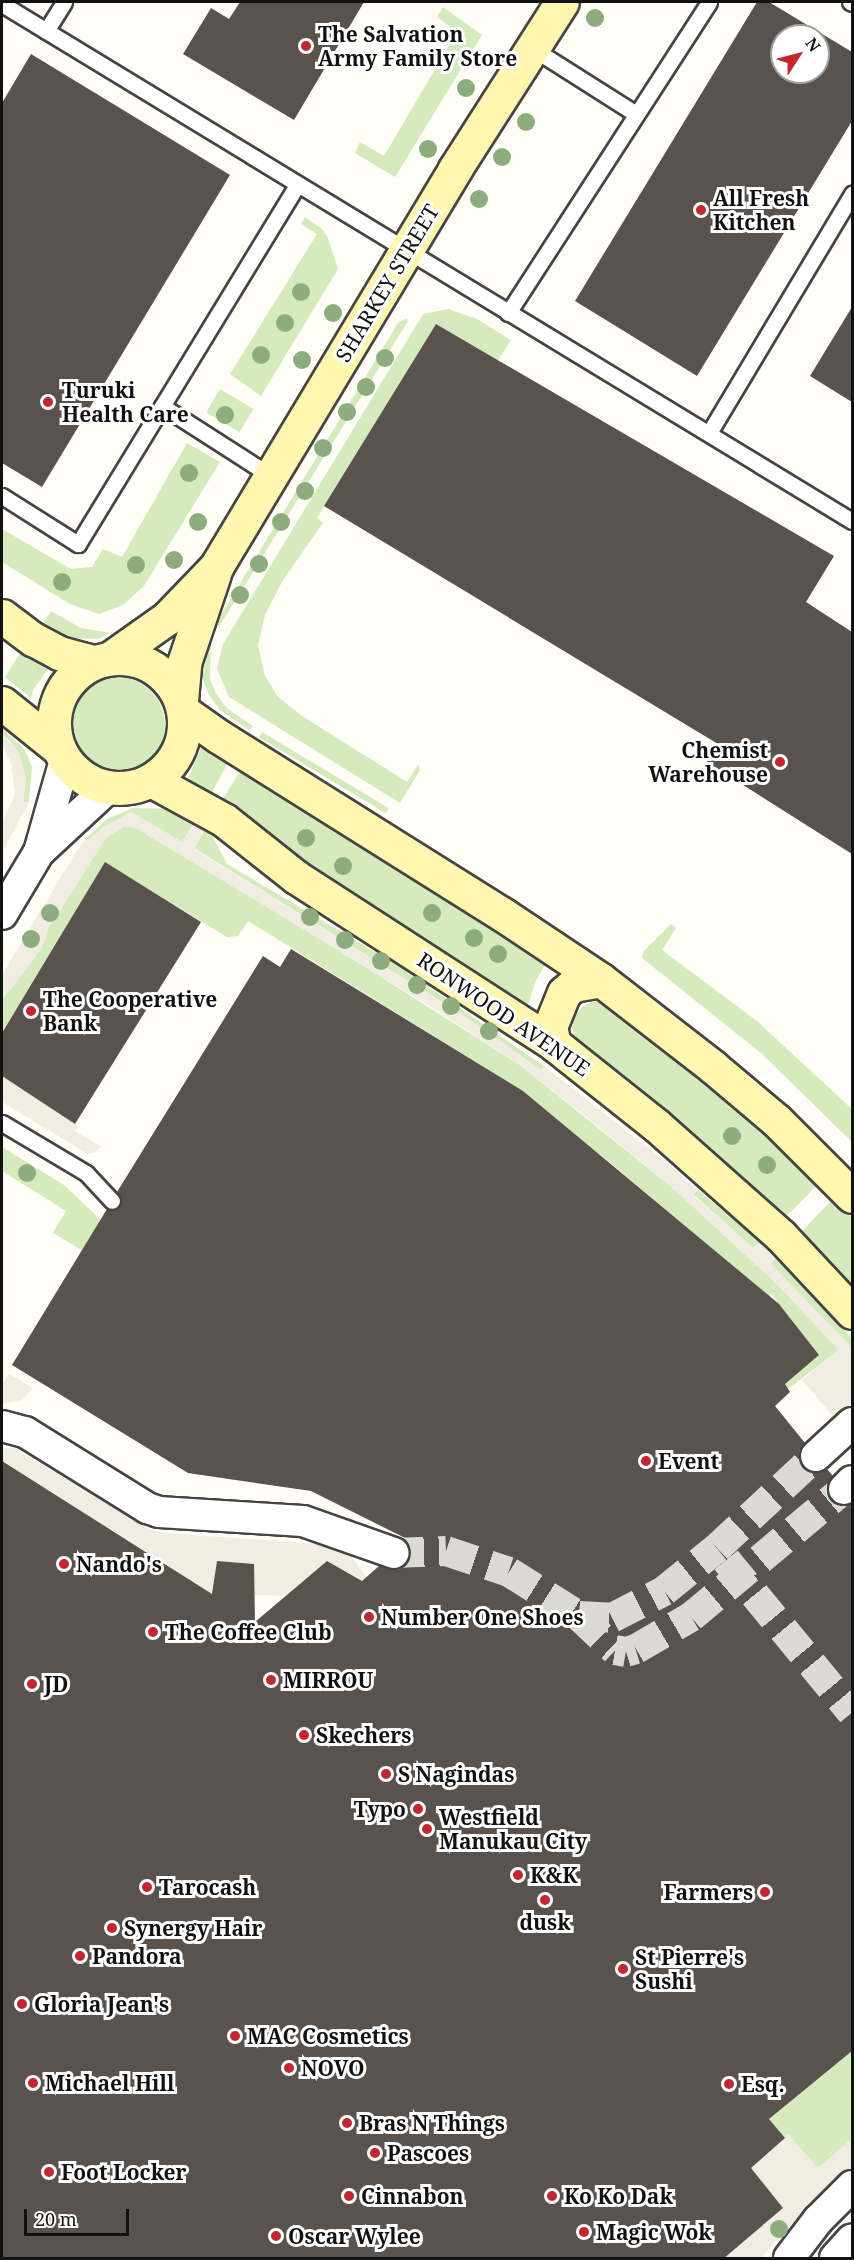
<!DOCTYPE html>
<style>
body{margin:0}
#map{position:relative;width:854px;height:2260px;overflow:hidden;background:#fffdf5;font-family:"Noto Serif",serif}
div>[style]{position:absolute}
.green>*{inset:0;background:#d5ebbd;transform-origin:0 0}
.round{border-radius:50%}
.plaza>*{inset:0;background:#f1ede2}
.building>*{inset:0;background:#5a524d}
.street-tunnel>*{height:30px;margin-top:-15px;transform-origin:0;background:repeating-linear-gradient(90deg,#dbdad3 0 30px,transparent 0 45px)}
.roads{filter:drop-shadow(2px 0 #444) drop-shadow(-2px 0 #444) drop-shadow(0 2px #444) drop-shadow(0 -2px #444)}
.lane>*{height:15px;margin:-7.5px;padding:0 7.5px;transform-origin:7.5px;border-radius:7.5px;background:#fff}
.street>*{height:30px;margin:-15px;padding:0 15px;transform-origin:15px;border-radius:15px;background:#fff}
.secondary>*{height:33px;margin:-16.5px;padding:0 16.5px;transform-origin:16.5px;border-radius:16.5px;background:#fff6b0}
.secondary>.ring{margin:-16.5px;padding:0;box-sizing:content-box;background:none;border:33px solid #fff6b0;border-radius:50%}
.trees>*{width:18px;height:18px;margin:-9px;border-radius:50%;background:#8dad7f}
.dots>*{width:16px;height:16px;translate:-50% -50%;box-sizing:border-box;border:3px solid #fff;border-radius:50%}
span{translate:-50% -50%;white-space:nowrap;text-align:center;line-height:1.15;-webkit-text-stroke:6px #fff;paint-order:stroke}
.poi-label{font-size:21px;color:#111;font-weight:700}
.left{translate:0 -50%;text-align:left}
.right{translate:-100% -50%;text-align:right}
.street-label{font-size:21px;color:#111}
.frame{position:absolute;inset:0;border:3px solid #111;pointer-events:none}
.north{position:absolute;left:770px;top:24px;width:60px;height:60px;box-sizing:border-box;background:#fff;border:2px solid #a0a0a0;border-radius:50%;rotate:54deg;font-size:16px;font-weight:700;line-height:24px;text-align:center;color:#111}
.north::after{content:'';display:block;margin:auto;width:21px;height:27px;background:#c4262e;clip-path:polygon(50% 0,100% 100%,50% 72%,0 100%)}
.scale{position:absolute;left:24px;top:2209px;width:105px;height:27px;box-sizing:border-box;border:3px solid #111;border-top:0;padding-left:8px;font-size:18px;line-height:21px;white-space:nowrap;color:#111;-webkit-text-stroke:4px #fff;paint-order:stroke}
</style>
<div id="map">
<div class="green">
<div style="clip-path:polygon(443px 7px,482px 35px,395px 177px,355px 153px,360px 142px,384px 156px,457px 32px,437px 17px)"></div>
<div style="clip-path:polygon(305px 217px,321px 228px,327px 236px,338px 269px,261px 396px,230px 374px,317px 234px,301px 224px)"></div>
<div style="clip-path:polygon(448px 309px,477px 319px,511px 340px,498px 360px,436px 324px,317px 518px,323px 523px,283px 580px,265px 615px,258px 645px,265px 676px,278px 697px,302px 716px,407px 782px,418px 765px,420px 770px,400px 803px,229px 697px,217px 669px,223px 644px,423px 314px)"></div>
<div style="clip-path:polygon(407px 318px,408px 321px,219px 627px,217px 623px,221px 615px,398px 323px)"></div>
<div style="left:220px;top:389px;width:39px;height:27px;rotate:31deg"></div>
<div style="clip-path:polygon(187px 443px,220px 462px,144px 586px,123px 605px,99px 614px,70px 604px,2px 562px,2px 529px,71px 569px,92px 567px,103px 549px,122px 557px)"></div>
<div style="clip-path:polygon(51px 611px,81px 628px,110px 633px,98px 639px,64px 638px,41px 626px)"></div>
<div style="clip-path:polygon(207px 638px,211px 639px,210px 679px,216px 694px,228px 709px,253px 726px,249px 730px,220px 710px,209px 695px,198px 667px)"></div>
<div style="clip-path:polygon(22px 650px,50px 666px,33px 690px,31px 698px,5px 677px)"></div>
<div class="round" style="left:69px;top:677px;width:96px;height:96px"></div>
<div style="clip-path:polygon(2px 728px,24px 749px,28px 757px,32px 767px,29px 802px,23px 802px,26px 778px,11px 742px,2px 734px)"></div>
<div style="left:262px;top:732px;width:148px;height:6px;rotate:31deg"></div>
<div style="clip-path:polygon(206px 746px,229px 761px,210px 796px,187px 781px,201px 748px)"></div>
<div style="clip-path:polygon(242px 768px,546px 959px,546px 964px,536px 980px,528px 1005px,522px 1005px,332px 884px,221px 802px)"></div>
<div style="clip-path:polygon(133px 808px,173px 809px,197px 819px,182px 842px,131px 812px,104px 827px,89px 840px,86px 838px,107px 819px)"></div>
<div style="clip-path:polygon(124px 826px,136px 828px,283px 915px,520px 1065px,674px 1189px,779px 1286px,839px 1350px,788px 1389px,784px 1384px,819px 1355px,771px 1294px,755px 1309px,734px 1267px,600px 1154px,595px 1159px,577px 1137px,523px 1091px,248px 921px,238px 936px,227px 937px,106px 863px,2px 1033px,2px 1000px,32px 961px,44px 943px,48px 929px,95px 853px,107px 837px)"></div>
<div style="clip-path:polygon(207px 826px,227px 864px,397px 965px,544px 1066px,541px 1070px,458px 1012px,194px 848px)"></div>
<div style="clip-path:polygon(671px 924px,676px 928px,662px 950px,757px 1021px,852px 1109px,852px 1142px,762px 1054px,642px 958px,643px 952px)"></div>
<div style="clip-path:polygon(604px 1001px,691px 1064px,820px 1182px,784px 1219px,580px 1048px,574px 1038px,572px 1027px,575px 1016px,582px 1007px,593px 1002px)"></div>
<div style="clip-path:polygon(2px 1147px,64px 1185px,101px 1220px,83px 1251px,53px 1233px,66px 1211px,2px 1171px)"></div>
<div style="clip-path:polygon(698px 1190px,737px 1222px,765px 1238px,753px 1248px,693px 1194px)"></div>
<div style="clip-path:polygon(836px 1196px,845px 1205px,852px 1219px,852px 1289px,799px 1234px)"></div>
<div style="clip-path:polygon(780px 1253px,808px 1293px,833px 1316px,852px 1339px,852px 1348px,770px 1263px)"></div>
<div style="clip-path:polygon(852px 2051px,852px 2139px,818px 2168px,788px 2135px,785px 2138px,769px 2119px)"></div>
</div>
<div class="plaza">
<div style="clip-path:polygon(2px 734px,19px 752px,26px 778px,23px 801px,29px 802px,2px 853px,2px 822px,15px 795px,11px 763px,2px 745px)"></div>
<div style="clip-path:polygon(131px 812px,182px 842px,197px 819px,207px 826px,194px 849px,458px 1012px,541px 1070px,544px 1066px,667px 1163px,698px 1190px,693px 1195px,753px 1248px,765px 1238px,780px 1253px,771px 1264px,852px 1348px,852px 1402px,835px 1418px,802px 1380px,839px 1350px,779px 1286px,674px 1189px,589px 1119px,520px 1065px,431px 1007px,136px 828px,124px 826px,107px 837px,48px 929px,44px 943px,32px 961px,2px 1000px,2px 975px,76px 852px,86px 838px,89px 840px,104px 827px)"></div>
<div style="clip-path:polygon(2px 1076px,79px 1126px,75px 1131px,101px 1147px,95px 1152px,88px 1154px,2px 1102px)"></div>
<div style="clip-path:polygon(9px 1374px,33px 1388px,22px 1400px,2px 1404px,2px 1384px)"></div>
<div style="clip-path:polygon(2px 1448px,14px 1448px,147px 1528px,165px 1533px,333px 1545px,351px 1556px,366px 1577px,362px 1581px,327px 1561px,286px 1596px,254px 1595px,254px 1564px,217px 1561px,213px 1592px,182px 1608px,162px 1594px,176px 1570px,111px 1529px,105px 1538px,68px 1516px,74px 1506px,2px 1461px)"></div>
<div style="clip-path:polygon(788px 2134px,818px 2168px,852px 2139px,852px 2170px,795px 2230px,776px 2241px,761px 2258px,723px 2258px,783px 2208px,750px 2168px)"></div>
</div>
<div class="building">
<div style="clip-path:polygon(240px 2px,364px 2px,294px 120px,183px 54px,211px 8px,229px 19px)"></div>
<div style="clip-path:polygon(evenodd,757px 2px,769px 2px,852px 52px,852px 121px,697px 376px,575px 301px,757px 2px,782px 36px,818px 36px,818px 72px,782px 72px,782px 36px)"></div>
<div style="clip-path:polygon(31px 54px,230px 175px,42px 487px,2px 463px,2px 103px)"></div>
<div style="clip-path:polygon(852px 307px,852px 402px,810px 376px)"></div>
<div style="clip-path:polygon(436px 324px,834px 556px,806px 602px,852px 632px,852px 854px,707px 762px,718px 744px,324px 506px)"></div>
<div style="clip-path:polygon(105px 862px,201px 922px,75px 1124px,2px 1076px,2px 1033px)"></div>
<div style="clip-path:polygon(291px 949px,523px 1091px,779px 1304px,819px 1355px,785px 1384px,790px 1392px,775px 1406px,805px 1443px,799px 1451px,803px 1467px,811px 1473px,827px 1469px,833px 1476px,827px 1485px,831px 1501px,840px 1506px,852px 1503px,852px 2051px,769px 2119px,785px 2138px,751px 2168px,783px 2208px,723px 2259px,2px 2259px,2px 1461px,212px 1594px,217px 1561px,254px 1564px,255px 1622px,327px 1561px,362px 1581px,379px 1566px,398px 1570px,406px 1566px,410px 1558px,411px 1549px,407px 1542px,409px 1540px,311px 1491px,188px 1473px,12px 1365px,107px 1209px,115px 1210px,121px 1204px,121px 1198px,117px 1192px,263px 956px,280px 967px)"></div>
</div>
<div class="street-tunnel">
<div style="left:394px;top:1553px;width:52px;rotate:-2.2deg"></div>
<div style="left:446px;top:1551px;width:66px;rotate:18.4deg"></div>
<div style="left:509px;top:1572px;width:83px;rotate:32.2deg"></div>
<div style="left:579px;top:1616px;width:50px;rotate:43.4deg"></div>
<div style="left:615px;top:1650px;width:11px;rotate:10deg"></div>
<div style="left:626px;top:1652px;width:10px;rotate:-17deg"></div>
<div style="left:636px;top:1649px;width:64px;rotate:-30.2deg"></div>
<div style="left:691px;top:1617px;width:199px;rotate:-39.9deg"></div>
<div style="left:726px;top:1560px;width:198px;rotate:50.5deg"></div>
<div style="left:579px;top:1616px;width:33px;rotate:3deg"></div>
<div style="left:612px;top:1618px;width:59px;rotate:-27.4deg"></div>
<div style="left:664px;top:1591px;width:68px;rotate:-39.1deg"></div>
<div style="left:717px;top:1548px;width:135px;rotate:-42.9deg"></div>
</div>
<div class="roads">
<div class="lane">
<div style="left:850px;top:2px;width:2px;rotate:27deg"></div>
<div style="left:2px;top:4px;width:995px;rotate:31.31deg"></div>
<div style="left:46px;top:31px;width:34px;rotate:-58deg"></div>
<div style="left:532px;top:48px;width:123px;rotate:32.4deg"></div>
<div style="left:508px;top:313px;width:370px;rotate:-57.1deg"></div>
<div style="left:162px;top:406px;width:130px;rotate:32.7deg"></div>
<div style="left:709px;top:433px;width:279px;rotate:-59.1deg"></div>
<div style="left:2px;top:496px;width:90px;rotate:32.3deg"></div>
<div style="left:78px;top:544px;width:421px;rotate:-58.6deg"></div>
<div style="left:2px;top:1123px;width:98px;rotate:30.8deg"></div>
<div style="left:86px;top:1173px;width:38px;rotate:47deg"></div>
</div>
<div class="street">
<div style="left:39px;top:852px;width:96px;rotate:-74.2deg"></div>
<div style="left:2px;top:914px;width:72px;rotate:-59.2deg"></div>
<div style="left:39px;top:852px;width:96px;rotate:-42.9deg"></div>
<div style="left:2px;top:1426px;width:24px;rotate:15deg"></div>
<div style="left:25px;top:1432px;width:144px;rotate:31.9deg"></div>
<div style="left:147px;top:1508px;width:13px;rotate:18deg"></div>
<div style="left:159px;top:1512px;width:144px;rotate:3.6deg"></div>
<div style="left:303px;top:1521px;width:96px;rotate:19.4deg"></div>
<div style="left:816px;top:1456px;width:49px;rotate:-42.5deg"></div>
<div style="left:844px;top:1489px;width:11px;rotate:-45deg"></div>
<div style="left:789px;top:2258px;width:48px;rotate:-52.7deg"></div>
<div style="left:818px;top:2220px;width:48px;rotate:-45deg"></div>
<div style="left:835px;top:2258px;width:25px;rotate:-48deg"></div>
</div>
<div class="secondary">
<div style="left:2px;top:616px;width:39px;rotate:37deg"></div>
<div style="left:33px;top:639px;width:30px;rotate:28deg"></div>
<div style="left:59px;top:653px;width:35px;rotate:15deg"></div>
<div style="left:112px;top:657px;width:67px;rotate:-35.3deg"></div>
<div style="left:167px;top:618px;width:71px;rotate:-46.1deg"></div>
<div style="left:216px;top:567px;width:464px;rotate:-59deg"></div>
<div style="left:455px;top:169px;width:198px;rotate:-57.4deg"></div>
<div class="ring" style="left:54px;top:658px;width:97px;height:97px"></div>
<div style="left:181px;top:701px;width:38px;rotate:-85deg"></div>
<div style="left:184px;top:663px;width:94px;rotate:-71.4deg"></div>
<div style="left:2px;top:703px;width:72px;rotate:38.8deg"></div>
<div style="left:184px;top:712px;width:42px;rotate:35.2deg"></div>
<div style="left:218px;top:736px;width:335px;rotate:32.1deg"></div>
<div style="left:502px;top:914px;width:119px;rotate:33.7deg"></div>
<div style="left:601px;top:980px;width:142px;rotate:37.8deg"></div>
<div style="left:713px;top:1067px;width:82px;rotate:40.1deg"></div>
<div style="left:776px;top:1120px;width:107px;rotate:45deg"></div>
<div style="left:151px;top:780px;width:83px;rotate:28.7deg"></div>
<div style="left:224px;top:820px;width:92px;rotate:38.4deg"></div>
<div style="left:296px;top:877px;width:307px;rotate:32.9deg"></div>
<div style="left:554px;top:1044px;width:130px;rotate:38.5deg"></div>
<div style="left:656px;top:1125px;width:167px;rotate:41.6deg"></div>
<div style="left:781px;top:1236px;width:104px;rotate:46.9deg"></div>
<div style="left:554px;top:1044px;width:17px;rotate:-103deg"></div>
<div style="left:550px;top:1027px;width:37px;rotate:-68deg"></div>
<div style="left:564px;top:993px;width:12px;rotate:-42deg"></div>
<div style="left:573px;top:985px;width:28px;rotate:-10deg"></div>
</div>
</div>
<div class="trees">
<div style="left:595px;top:18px"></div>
<div style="left:466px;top:88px"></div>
<div style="left:526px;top:122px"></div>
<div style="left:428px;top:149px"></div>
<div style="left:502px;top:157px"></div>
<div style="left:479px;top:199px"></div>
<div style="left:301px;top:292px"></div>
<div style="left:333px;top:313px"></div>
<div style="left:285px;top:323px"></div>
<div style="left:261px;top:355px"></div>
<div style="left:385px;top:358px"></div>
<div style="left:302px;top:360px"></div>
<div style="left:366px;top:387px"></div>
<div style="left:347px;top:412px"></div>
<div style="left:225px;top:415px"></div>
<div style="left:323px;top:448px"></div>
<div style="left:189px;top:473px"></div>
<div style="left:305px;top:491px"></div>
<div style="left:198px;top:522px"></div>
<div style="left:281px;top:522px"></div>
<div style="left:174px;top:560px"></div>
<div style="left:259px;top:564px"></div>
<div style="left:136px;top:565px"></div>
<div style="left:62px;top:582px"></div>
<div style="left:240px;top:595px"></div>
<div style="left:306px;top:838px"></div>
<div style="left:343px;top:866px"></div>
<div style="left:50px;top:913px"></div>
<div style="left:432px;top:913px"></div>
<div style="left:310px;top:917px"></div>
<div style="left:474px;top:938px"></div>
<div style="left:31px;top:939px"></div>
<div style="left:345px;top:940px"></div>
<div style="left:498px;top:954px"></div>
<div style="left:381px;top:961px"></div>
<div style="left:417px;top:985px"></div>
<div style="left:451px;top:1006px"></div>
<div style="left:489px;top:1031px"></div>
<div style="left:732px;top:1136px"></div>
<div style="left:767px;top:1165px"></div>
<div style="left:27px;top:1173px"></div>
<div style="left:779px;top:2229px"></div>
</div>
<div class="dots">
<div style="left:306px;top:46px;background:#c4262e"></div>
<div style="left:701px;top:210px;background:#c4262e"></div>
<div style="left:48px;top:402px;background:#c4262e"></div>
<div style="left:780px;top:762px;background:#c4262e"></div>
<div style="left:31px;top:1011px;background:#c4262e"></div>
<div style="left:646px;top:1461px;background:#c4262e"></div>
<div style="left:64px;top:1564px;background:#c4262e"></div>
<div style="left:369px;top:1617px;background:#c4262e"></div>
<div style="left:153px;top:1632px;background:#c4262e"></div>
<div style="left:271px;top:1680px;background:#c4262e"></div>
<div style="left:32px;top:1684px;background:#c4262e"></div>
<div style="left:304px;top:1735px;background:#c4262e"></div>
<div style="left:386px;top:1774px;background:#c4262e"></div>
<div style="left:418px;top:1809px;background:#c4262e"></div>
<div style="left:427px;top:1829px;background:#c4262e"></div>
<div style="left:518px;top:1875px;background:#c4262e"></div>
<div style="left:147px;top:1887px;background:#c4262e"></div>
<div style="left:765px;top:1892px;background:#c4262e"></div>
<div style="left:545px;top:1900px;background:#c4262e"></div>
<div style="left:112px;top:1928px;background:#c4262e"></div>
<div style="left:80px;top:1956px;background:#c4262e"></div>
<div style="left:623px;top:1969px;background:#c4262e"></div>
<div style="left:22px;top:2004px;background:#c4262e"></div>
<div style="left:235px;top:2036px;background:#c4262e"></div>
<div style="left:289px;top:2068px;background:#c4262e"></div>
<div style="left:33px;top:2083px;background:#c4262e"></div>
<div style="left:729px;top:2084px;background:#c4262e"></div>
<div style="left:347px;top:2123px;background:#c4262e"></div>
<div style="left:375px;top:2153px;background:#c4262e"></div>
<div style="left:49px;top:2172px;background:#c4262e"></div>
<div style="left:349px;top:2196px;background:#c4262e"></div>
<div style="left:552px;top:2196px;background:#c4262e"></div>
<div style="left:584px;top:2232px;background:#c4262e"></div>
<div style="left:276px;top:2236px;background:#c4262e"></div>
</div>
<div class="poi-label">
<span class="left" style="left:318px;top:46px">The Salvation<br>Army Family Store</span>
<span class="left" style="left:713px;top:210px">All Fresh<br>Kitchen</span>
<span class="left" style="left:62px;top:402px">Turuki<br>Health Care</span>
<span class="right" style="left:768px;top:762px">Chemist<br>Warehouse</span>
<span class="left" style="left:43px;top:1011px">The Cooperative<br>Bank</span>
<span class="left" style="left:658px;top:1461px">Event</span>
<span class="left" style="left:76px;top:1564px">Nando's</span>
<span class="left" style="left:381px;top:1617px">Number One Shoes</span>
<span class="left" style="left:165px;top:1632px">The Coffee Club</span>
<span class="left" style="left:283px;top:1680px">MIRROU</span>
<span class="left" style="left:44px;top:1684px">JD</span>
<span class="left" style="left:316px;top:1735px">Skechers</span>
<span class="left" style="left:398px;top:1774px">S Nagindas</span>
<span class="right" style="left:406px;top:1809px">Typo</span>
<span class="left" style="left:439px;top:1829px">Westfield<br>Manukau City</span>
<span class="left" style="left:530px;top:1875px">K&amp;K</span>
<span class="left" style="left:159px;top:1887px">Tarocash</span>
<span class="right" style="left:753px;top:1892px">Farmers</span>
<span style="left:545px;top:1922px">dusk</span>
<span class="left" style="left:124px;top:1928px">Synergy Hair</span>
<span class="left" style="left:92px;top:1956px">Pandora</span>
<span class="left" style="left:635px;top:1969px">St Pierre's<br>Sushi</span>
<span class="left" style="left:34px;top:2004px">Gloria Jean's</span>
<span class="left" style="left:247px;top:2036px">MAC Cosmetics</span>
<span class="left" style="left:301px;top:2068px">NOVO</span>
<span class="left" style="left:45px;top:2083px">Michael Hill</span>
<span class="left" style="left:741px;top:2084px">Esq.</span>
<span class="left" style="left:359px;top:2123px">Bras N Things</span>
<span class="left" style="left:387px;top:2153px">Pascoes</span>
<span class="left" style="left:61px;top:2172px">Foot Locker</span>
<span class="left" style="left:361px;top:2196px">Cinnabon</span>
<span class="left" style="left:564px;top:2196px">Ko Ko Dak</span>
<span class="left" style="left:596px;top:2232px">Magic Wok</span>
<span class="left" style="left:288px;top:2236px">Oscar Wylee</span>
</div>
<div class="street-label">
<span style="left:387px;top:283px;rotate:-59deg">SHARKEY STREET</span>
<span style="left:504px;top:1014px;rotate:34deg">RONWOOD AVENUE</span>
</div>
<div class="frame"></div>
<div class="north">N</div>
<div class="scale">20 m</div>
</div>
